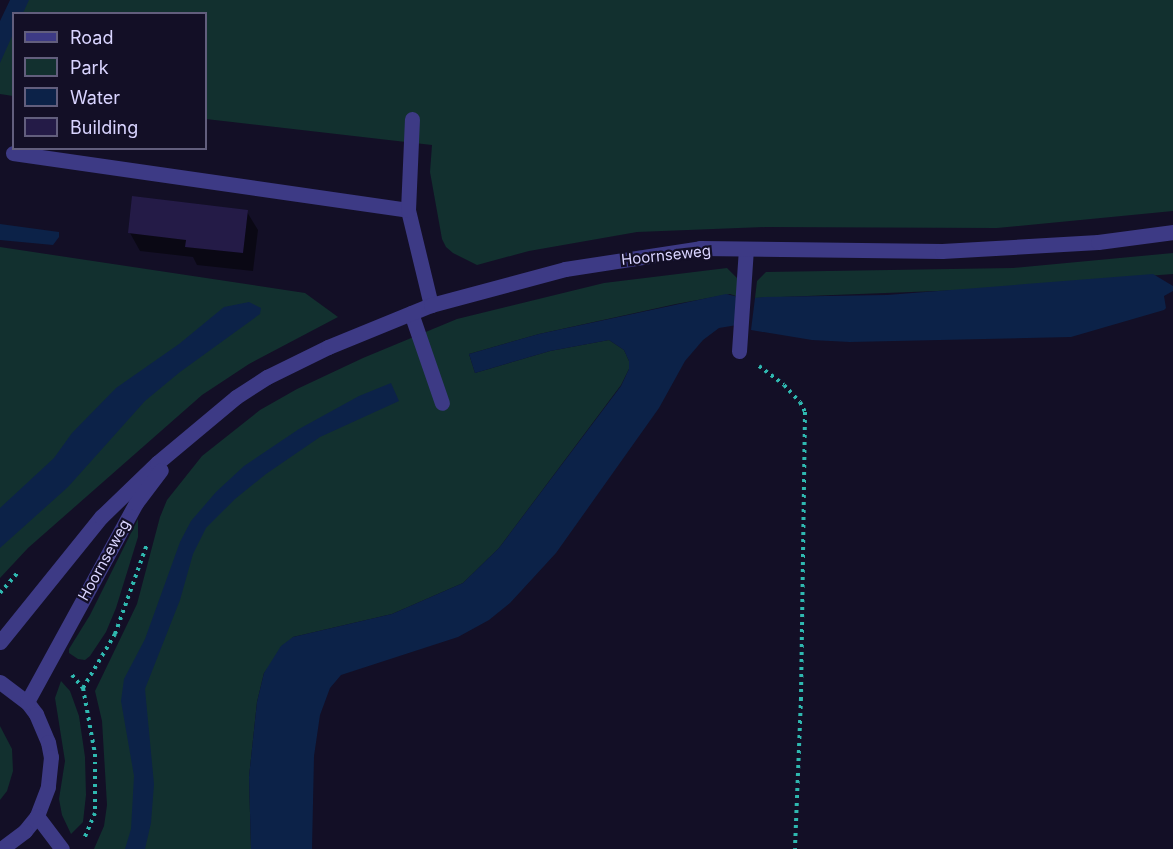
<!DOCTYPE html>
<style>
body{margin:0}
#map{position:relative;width:1173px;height:849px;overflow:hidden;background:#130f26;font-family:Inter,sans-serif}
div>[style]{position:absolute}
.green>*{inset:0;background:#12302f}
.water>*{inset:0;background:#0c2248}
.shadow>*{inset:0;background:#0007}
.building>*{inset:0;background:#241b47}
.path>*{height:4px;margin-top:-2px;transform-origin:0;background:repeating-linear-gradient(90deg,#2fb8b0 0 3px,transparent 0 7.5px)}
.minor>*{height:15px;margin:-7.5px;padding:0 7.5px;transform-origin:7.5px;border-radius:7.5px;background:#3d3a85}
span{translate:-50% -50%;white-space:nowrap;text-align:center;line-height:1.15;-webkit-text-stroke:4.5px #130f26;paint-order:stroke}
.street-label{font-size:15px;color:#d9d4ff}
.legend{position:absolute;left:12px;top:12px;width:195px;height:138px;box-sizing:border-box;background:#130f26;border:2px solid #625e7d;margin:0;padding:8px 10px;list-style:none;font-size:18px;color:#d9d4ff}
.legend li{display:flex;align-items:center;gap:12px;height:30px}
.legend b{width:30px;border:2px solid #625e7d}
</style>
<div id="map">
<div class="green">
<div style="clip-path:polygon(28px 0,1173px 0,1173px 211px,997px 228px,766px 227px,637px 232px,529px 251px,477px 265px,453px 253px,446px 247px,442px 239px,430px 172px,432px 145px,206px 119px,206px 14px,21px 14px)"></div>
<div style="clip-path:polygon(13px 28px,13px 96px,0 94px,0 54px)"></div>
<div style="clip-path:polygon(0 247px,305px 293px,338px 317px,249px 364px,202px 395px,28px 548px,0 578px)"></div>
<div style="clip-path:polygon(1173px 253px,1173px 274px,963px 290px,755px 298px,757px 281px,766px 272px,1013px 268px)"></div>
<div style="clip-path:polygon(727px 268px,738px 279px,739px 297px,730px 294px,676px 304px,539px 334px,469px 354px,475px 373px,550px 351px,609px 340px,624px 350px,629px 361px,629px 369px,621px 385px,499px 548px,463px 583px,392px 614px,293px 637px,264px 673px,257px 702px,249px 777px,251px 849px,94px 849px,104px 826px,107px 805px,102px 721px,95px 691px,137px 604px,160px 517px,167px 500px,202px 456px,260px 410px,297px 389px,363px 358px,457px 319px,604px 283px)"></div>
<div style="clip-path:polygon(138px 519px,138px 537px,116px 608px,106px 632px,90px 656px,85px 660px,78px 659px,69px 653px,69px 649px,90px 615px)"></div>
<div style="clip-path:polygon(61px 681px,70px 691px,79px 716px,85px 757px,86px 795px,83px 822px,71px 834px,62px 815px,59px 799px,65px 761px,55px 698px)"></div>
<div style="clip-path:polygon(0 726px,12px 749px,13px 771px,7px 791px,0 800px)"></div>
</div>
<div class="water">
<div style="clip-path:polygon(10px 0,29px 0,23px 13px,14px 14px,13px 34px,0 63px,0 21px)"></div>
<div style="clip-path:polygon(0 224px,59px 232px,59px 237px,53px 245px,0 240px)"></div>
<div style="clip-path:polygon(1153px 274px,1173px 286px,1173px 291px,1164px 296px,1166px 308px,1164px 310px,1071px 337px,850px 342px,812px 340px,751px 330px,755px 298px,764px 297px,887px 295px)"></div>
<div style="clip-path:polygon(726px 294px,739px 297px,737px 325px,719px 328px,703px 340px,685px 361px,659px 408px,556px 553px,510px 603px,489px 620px,458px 637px,341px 675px,330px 688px,320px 715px,314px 756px,312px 849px,251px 849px,249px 777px,257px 702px,264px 673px,281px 646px,293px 637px,392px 614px,463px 583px,499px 548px,621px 386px,629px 369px,629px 361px,624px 350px,609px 340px,550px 351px,475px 373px,469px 354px,539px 334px)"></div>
<div style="clip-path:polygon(249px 302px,261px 308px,260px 314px,180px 372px,145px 401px,68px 487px,0 548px,0 508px,54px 458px,72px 433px,116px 388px,179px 344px,224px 307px)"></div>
<div style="clip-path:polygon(391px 383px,399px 401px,320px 437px,266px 474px,235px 499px,206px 528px,193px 554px,180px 600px,145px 689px,154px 784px,151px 823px,145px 849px,125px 849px,131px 829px,134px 776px,121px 701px,124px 679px,145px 639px,180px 542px,191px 521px,216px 492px,244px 466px,299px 429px,359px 396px)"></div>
</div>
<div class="shadow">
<div style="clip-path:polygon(247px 212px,258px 230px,253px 271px,197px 265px,193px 257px,140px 251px,130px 233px)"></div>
</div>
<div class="building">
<div style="clip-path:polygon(132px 196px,248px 210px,243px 253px,185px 247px,186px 240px,128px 233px)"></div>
</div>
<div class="path">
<div style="left:759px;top:366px;width:31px;rotate:37deg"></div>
<div style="left:784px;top:385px;width:23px;rotate:47deg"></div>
<div style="left:800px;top:402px;width:11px;rotate:63deg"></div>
<div style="left:805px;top:412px;width:286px;rotate:90.8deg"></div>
<div style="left:801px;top:698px;width:151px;rotate:92.3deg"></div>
<div style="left:0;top:593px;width:29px;rotate:-49deg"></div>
<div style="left:72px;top:675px;width:17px;rotate:50deg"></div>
<div style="left:83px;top:688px;width:67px;rotate:79.7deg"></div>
<div style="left:95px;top:754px;width:59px;rotate:90deg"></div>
<div style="left:95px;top:813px;width:26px;rotate:113deg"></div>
<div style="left:83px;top:688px;width:63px;rotate:-59.3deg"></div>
<div style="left:115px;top:634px;width:96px;rotate:-70.4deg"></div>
</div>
<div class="minor">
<div style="left:13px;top:153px;width:399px;rotate:8.2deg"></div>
<div style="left:408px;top:210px;width:98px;rotate:76.4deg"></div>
<div style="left:408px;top:210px;width:91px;rotate:-87.5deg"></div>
<div style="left:411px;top:313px;width:95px;rotate:71deg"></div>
<div style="left:739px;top:351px;width:102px;rotate:-86.1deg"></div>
<div style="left:0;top:642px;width:161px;rotate:-51.1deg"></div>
<div style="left:101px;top:517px;width:78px;rotate:-44deg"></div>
<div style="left:157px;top:463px;width:103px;rotate:-39.9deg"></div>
<div style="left:236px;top:397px;width:37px;rotate:-33deg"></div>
<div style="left:267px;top:377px;width:68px;rotate:-26.2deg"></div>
<div style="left:328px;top:347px;width:111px;rotate:-22.2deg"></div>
<div style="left:431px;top:305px;width:139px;rotate:-15deg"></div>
<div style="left:565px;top:269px;width:137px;rotate:-8.8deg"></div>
<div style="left:700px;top:248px;width:242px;rotate:0.7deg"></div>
<div style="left:942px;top:251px;width:156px;rotate:-3.3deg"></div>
<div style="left:1098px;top:242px;width:76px;rotate:-7.6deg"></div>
<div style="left:0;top:682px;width:34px;rotate:37deg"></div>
<div style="left:27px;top:702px;width:15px;rotate:53deg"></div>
<div style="left:36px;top:714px;width:30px;rotate:67deg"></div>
<div style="left:48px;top:742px;width:15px;rotate:79deg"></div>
<div style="left:51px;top:757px;width:30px;rotate:96deg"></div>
<div style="left:48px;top:787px;width:31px;rotate:111deg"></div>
<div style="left:37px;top:816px;width:19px;rotate:129deg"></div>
<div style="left:25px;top:831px;width:30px;rotate:143deg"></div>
<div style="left:27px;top:702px;width:227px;rotate:-61.3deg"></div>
<div style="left:136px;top:503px;width:41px;rotate:-52.9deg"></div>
<div style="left:37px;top:816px;width:41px;rotate:52.9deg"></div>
</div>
<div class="street-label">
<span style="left:666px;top:255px;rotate:-6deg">Hoornseweg</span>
<span style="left:104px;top:560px;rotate:-61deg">Hoornseweg</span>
</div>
<ul class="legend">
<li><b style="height:8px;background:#3d3a85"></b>Road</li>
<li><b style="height:16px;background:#12302f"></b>Park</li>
<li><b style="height:16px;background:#0c2248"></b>Water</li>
<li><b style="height:16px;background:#241b47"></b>Building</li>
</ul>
</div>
